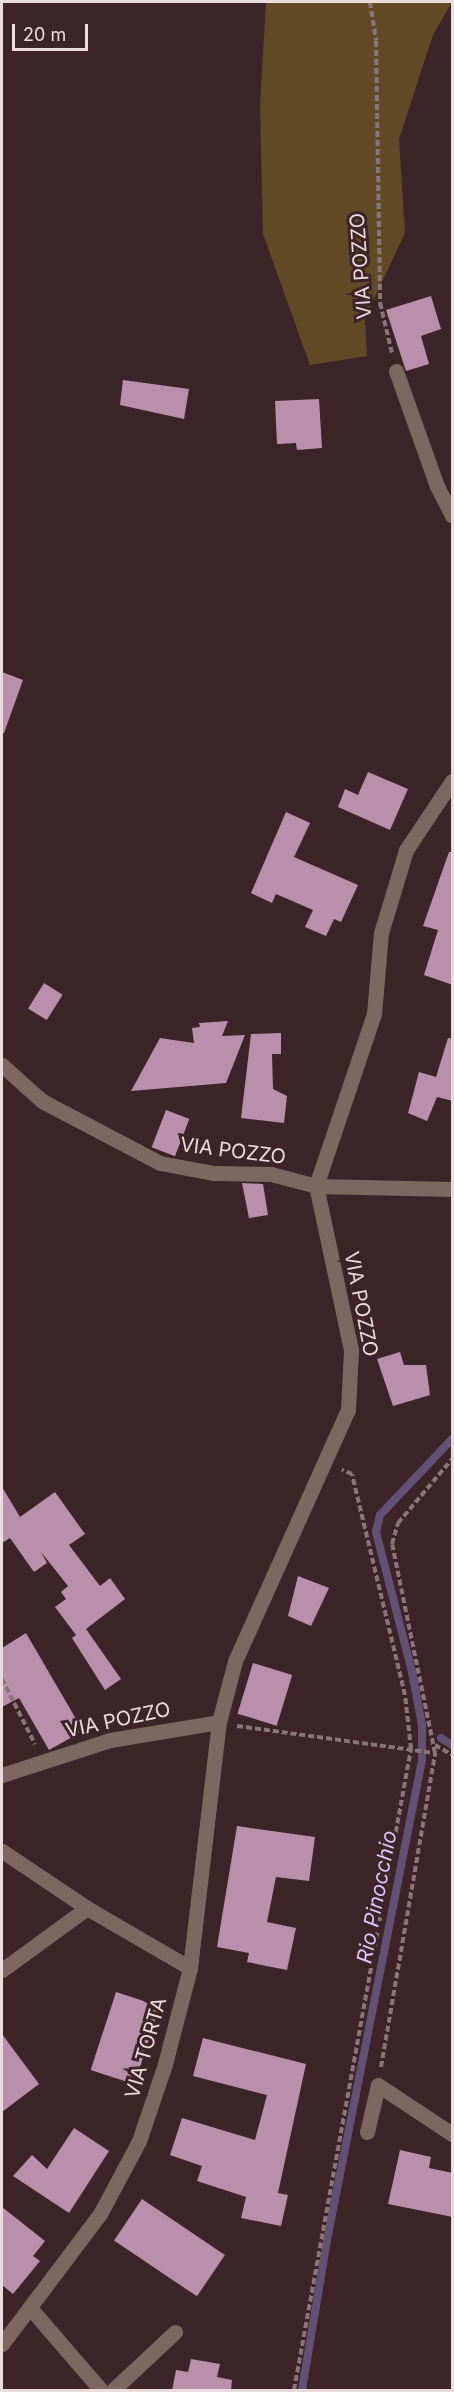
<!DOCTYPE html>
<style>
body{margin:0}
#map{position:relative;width:454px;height:2392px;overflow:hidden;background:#3d2428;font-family:Inter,sans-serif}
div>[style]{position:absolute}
.green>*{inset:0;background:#634a27}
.stream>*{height:8px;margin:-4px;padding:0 4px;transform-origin:4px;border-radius:4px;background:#635175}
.building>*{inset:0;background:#b990ab;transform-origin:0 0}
.path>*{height:4px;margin-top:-2px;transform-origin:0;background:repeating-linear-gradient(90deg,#8a7578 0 6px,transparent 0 9px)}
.minor>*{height:15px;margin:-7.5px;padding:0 7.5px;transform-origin:7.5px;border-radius:7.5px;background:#7c6861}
span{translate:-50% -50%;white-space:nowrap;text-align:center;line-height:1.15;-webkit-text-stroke:6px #3d2428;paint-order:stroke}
.street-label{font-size:20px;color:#ecdbdd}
.water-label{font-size:21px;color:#dec5f7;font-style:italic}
.frame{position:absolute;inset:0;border:3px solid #ecdbdd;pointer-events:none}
.scale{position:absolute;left:12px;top:24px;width:76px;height:27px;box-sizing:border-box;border:3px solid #ecdbdd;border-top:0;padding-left:8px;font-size:18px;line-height:21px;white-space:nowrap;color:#ecdbdd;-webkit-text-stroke:4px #3d2428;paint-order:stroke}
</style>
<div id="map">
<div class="green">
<div style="clip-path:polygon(266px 2px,452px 2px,433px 35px,399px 139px,405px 233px,365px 318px,367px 356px,310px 365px,263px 234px,260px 105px)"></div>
</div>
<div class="stream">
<div style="left:441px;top:1738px;width:13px;rotate:32deg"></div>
<div style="left:302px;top:2390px;width:157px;rotate:-80.5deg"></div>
<div style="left:328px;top:2235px;width:484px;rotate:-78.8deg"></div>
<div style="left:422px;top:1760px;width:35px;rotate:-90deg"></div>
<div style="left:422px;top:1725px;width:54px;rotate:-100.7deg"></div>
<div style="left:412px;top:1672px;width:145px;rotate:-104.4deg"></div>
<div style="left:376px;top:1532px;width:17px;rotate:-77deg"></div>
<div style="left:380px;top:1515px;width:105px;rotate:-46.5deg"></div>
</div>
<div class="building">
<div style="clip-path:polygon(431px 296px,441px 329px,421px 336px,429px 364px,406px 371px,386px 310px)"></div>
<div style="clip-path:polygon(123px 380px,189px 389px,184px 419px,120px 405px)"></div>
<div style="clip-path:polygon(319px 399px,322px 448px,297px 450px,296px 443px,277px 444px,275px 401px)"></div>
<div style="clip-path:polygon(2px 672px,23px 680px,4px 733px,2px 733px)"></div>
<div style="clip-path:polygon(368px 772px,408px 789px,390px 830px,338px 807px,345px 789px,358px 795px)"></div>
<div style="clip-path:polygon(286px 812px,310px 823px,294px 857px,358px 885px,341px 922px,334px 919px,326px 936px,305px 927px,313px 910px,276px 894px,272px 903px,251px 893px)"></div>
<div style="clip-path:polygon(449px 852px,453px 852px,453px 985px,424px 975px,438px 930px,423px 926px)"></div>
<div style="left:44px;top:983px;width:22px;height:30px;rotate:32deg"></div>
<div style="clip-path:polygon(228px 1021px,222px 1036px,245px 1035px,226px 1083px,131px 1091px,160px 1038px,194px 1043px,192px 1028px,200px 1027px,199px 1023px)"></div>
<div style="clip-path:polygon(281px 1033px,281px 1054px,272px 1054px,273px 1089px,287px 1096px,284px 1123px,241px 1118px,251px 1034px)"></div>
<div style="clip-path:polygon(448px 1038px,453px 1039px,453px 1101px,437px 1097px,427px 1121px,408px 1113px,414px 1091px,419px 1072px,436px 1077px)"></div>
<div style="left:166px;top:1110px;width:25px;height:40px;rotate:21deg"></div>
<div style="clip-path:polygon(242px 1183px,263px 1184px,268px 1215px,249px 1218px)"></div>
<div style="clip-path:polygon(400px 1352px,404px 1365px,426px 1365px,430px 1395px,393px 1406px,377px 1359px)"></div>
<div style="clip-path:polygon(2px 1487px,20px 1517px,55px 1492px,85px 1534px,69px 1545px,100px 1586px,110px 1578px,125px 1599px,86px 1629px,121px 1679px,105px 1690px,72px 1638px,76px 1635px,55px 1607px,66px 1599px,61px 1592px,68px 1586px,41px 1552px,47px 1563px,34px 1572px,10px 1538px,2px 1543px)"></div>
<div style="clip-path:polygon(298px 1576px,329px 1588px,311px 1626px,288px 1616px)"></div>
<div style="clip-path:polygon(26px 1633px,83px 1731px,49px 1750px,19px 1698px,2px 1707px,2px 1648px)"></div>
<div style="left:253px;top:1663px;width:41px;height:53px;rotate:17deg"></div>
<div style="clip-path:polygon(237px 1826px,315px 1837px,309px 1881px,276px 1877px,267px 1922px,296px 1928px,287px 1970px,247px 1962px,249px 1953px,217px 1947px)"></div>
<div style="left:116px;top:1992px;width:46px;height:82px;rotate:18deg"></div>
<div style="clip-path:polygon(2px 2034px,39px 2084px,2px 2112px)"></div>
<div style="clip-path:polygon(203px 2038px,306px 2064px,278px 2193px,288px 2195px,281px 2226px,241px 2218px,246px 2197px,197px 2181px,202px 2166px,170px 2155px,182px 2118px,255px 2140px,267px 2095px,193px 2076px)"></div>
<div style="clip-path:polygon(74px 2128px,109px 2151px,69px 2213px,13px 2176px,32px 2155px,47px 2169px)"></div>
<div style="clip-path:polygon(400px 2150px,431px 2157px,429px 2168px,453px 2173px,453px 2217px,388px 2204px)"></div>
<div style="left:142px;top:2199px;width:100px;height:50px;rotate:34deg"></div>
<div style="clip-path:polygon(2px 2207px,45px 2241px,33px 2256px,40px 2261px,13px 2294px,2px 2285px)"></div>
<div style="clip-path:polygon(191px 2359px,220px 2364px,217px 2377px,232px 2380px,231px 2391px,172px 2391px,176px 2370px,188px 2372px)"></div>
</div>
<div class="path">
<div style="left:370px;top:2px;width:39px;rotate:81deg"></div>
<div style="left:376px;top:41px;width:262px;rotate:89.1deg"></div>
<div style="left:380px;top:303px;width:51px;rotate:76.5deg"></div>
<div style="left:2px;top:1679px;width:73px;rotate:63.1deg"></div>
<div style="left:237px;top:1726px;width:200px;rotate:7.8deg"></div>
<div style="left:435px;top:1745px;width:20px;rotate:30deg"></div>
<div style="left:381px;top:2067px;width:319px;rotate:-80.2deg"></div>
<div style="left:435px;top:1753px;width:213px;rotate:-101.6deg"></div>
<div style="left:392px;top:1544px;width:22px;rotate:-74deg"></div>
<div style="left:398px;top:1523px;width:84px;rotate:-49.8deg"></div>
<div style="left:294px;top:2390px;width:652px;rotate:-79.66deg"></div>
<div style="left:411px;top:1749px;width:54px;rotate:-96.3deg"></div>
<div style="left:405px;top:1695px;width:227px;rotate:-103.5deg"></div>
<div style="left:352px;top:1474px;width:11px;rotate:-158deg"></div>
</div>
<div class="minor">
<div style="left:396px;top:371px;width:122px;rotate:70.4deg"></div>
<div style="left:437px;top:486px;width:33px;rotate:63deg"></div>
<div style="left:2px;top:1065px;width:54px;rotate:42deg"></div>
<div style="left:42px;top:1101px;width:133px;rotate:27.7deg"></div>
<div style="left:160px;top:1163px;width:55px;rotate:10.5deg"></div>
<div style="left:214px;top:1173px;width:57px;rotate:1deg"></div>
<div style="left:271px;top:1174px;width:47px;rotate:14.9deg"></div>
<div style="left:316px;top:1186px;width:136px;rotate:1.3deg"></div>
<div style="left:2px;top:1775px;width:114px;rotate:-18deg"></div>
<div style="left:110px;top:1740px;width:110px;rotate:-9.4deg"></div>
<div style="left:2px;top:1851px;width:102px;rotate:33.8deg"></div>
<div style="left:2px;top:1970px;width:105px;rotate:-36.1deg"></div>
<div style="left:87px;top:1908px;width:119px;rotate:30.2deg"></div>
<div style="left:367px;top:2132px;width:48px;rotate:-76.8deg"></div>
<div style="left:378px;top:2085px;width:89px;rotate:33.5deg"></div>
<div style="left:31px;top:2309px;width:107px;rotate:49.2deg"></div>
<div style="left:2px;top:2344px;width:163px;rotate:-53deg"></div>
<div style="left:100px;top:2214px;width:83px;rotate:-61.9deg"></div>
<div style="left:139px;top:2141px;width:81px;rotate:-71.3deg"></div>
<div style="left:165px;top:2064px;width:99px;rotate:-75.4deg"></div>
<div style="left:190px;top:1968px;width:248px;rotate:-83.3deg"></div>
<div style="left:219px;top:1722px;width:63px;rotate:-75.3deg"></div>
<div style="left:235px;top:1661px;width:275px;rotate:-65.8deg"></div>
<div style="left:348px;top:1410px;width:60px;rotate:-87.1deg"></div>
<div style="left:351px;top:1350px;width:168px;rotate:-102deg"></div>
<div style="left:316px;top:1186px;width:182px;rotate:-71.4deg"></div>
<div style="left:374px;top:1014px;width:81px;rotate:-85.1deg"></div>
<div style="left:381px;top:933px;width:87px;rotate:-73.2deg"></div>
<div style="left:406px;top:850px;width:83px;rotate:-56.3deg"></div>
<div style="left:113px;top:2390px;width:85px;rotate:-43.1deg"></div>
</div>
<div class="street-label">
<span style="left:361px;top:266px;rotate:-94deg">VIA POZZO</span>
<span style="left:233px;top:1151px;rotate:7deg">VIA POZZO</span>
<span style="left:361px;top:1304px;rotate:79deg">VIA POZZO</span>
<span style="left:118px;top:1720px;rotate:-12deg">VIA POZZO</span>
<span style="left:146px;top:2048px;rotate:-74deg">VIA TORTA</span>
</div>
<div class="water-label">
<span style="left:377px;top:1897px;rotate:-79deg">Rio Pinocchio</span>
</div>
<div class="frame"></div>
<div class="scale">20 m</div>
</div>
